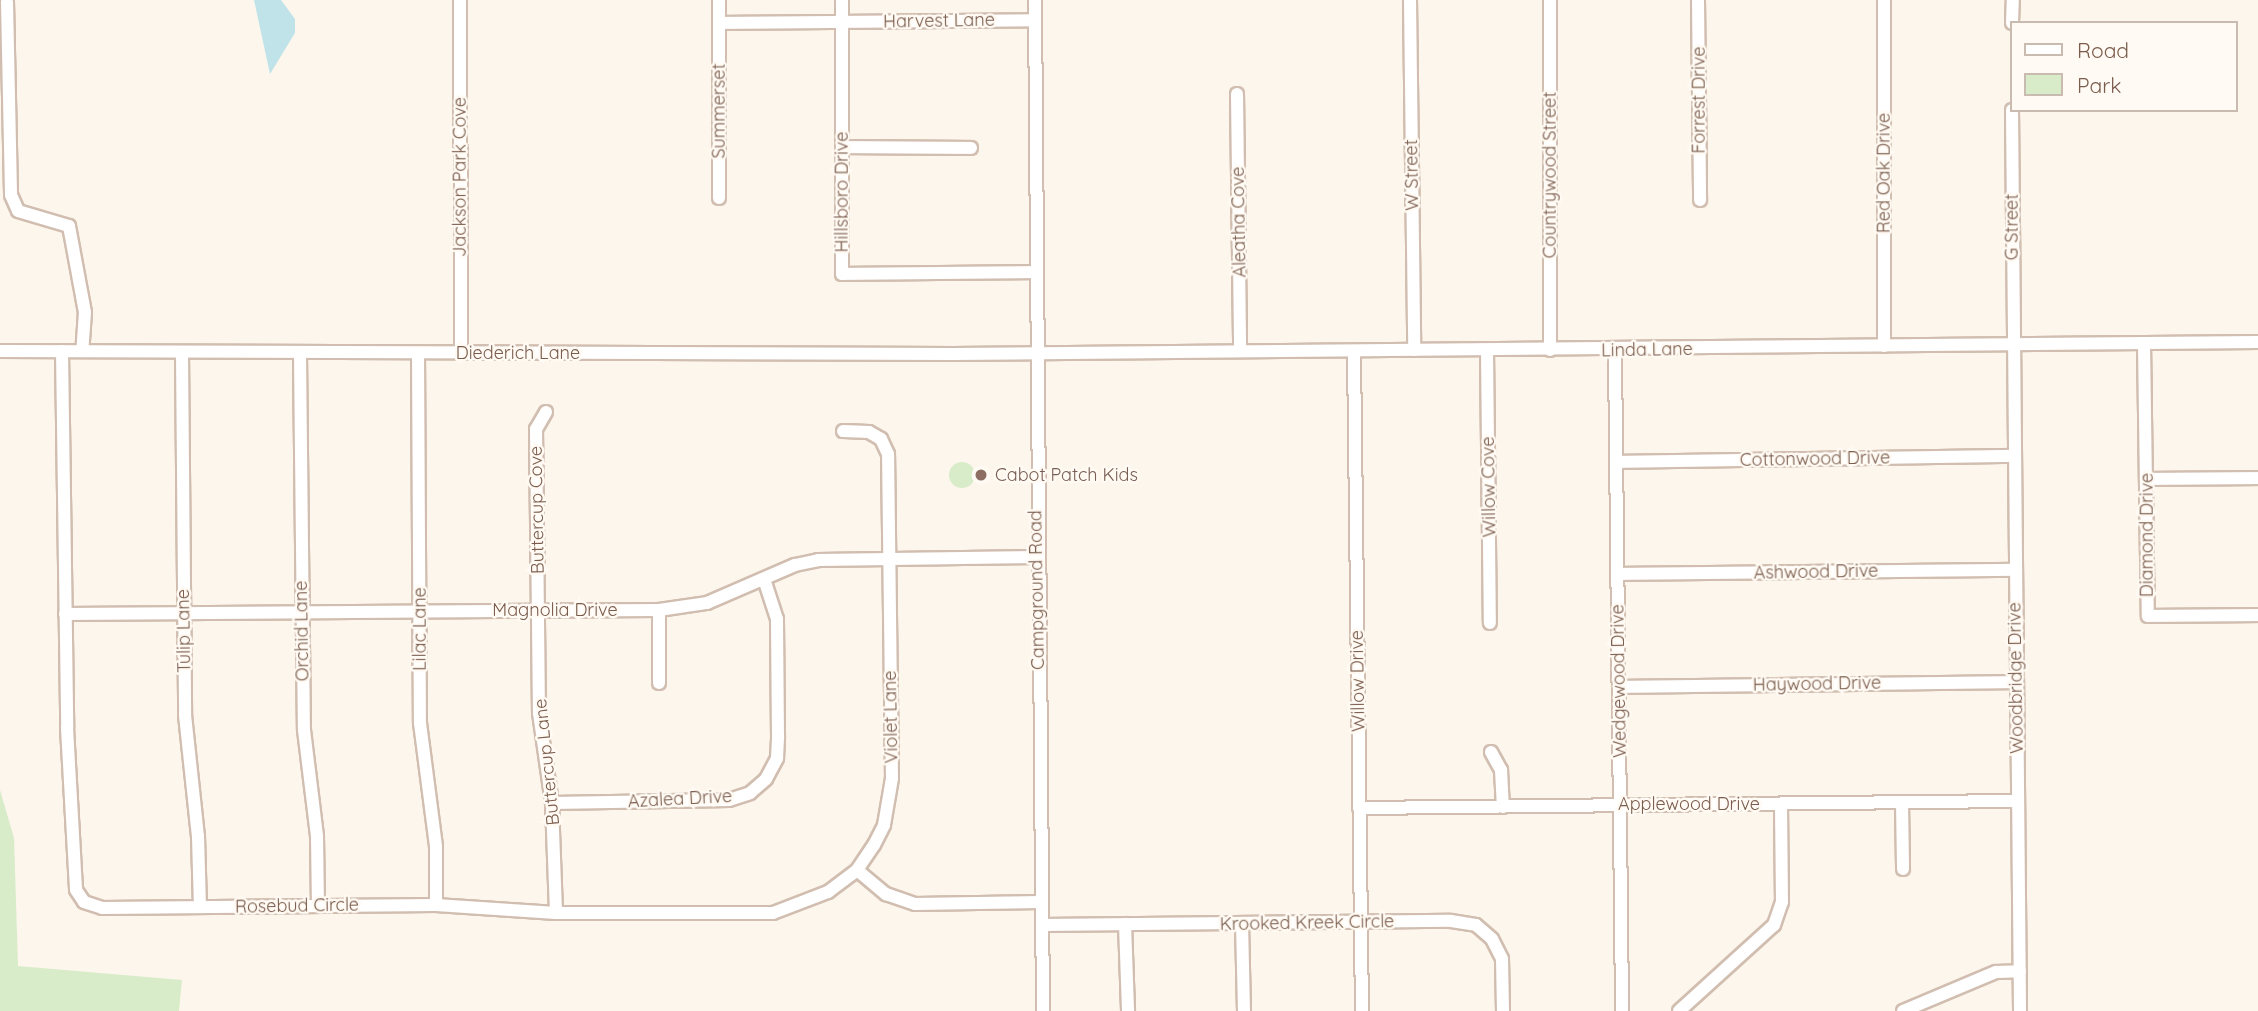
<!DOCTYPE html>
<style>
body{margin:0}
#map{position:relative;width:2258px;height:1011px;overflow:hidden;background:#fdf6ec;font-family:Quicksand,sans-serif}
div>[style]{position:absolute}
.green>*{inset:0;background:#d8ecc9}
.round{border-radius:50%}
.water>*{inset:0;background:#bfe3e8}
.roads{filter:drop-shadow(2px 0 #d1beb0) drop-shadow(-2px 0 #d1beb0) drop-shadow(0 2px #d1beb0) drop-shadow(0 -2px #d1beb0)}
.minor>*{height:12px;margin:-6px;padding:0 6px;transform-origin:6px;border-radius:6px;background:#fff}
.dots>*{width:19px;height:19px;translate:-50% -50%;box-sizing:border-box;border:4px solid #fffaf3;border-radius:50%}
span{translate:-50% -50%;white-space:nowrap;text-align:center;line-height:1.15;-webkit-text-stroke:5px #fffaf3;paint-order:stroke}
.street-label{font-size:18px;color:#7a5c4d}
.education-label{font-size:18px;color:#785e54}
.left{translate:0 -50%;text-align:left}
.legend{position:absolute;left:2010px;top:21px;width:228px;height:91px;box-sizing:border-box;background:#fffaf3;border:2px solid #cabbb1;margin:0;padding:9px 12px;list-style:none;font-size:21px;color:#7a5c4d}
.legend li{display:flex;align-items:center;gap:14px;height:35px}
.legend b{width:35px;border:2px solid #cabbb1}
</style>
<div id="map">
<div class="green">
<div class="round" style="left:949px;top:462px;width:26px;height:26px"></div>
<div style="clip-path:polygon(0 790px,14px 838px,18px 966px,182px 980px,179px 1011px,0 1011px)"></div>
</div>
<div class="water">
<div style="clip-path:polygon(254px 0,281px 0,295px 19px,295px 33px,270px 74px)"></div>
</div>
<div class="roads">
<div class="minor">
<div style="left:460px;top:0;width:353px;rotate:89.8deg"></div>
<div style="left:719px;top:0;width:198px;rotate:90deg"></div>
<div style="left:842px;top:0;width:274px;rotate:90deg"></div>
<div style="left:842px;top:274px;width:194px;rotate:-0.6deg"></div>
<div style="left:1035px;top:0;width:1011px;rotate:89.55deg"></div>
<div style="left:1410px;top:0;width:350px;rotate:89.3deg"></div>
<div style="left:1550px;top:0;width:350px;rotate:90deg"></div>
<div style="left:1698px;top:0;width:200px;rotate:89.4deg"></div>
<div style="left:7px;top:2px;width:193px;rotate:88.8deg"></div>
<div style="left:11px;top:195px;width:17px;rotate:66deg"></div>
<div style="left:18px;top:211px;width:53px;rotate:16.4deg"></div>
<div style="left:69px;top:226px;width:87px;rotate:79.5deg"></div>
<div style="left:85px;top:312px;width:39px;rotate:94deg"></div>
<div style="left:719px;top:23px;width:316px;rotate:-0.5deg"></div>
<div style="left:2012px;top:23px;width:23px;rotate:-88deg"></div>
<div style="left:1237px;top:94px;width:256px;rotate:89.3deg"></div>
<div style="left:2012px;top:110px;width:901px;rotate:89.49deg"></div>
<div style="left:842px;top:147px;width:129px;rotate:0.4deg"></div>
<div style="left:2144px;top:343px;width:273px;rotate:89.2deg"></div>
<div style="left:2148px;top:616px;width:110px;rotate:-0.5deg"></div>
<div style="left:1884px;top:346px;width:346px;rotate:-90deg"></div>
<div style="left:1487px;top:350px;width:273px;rotate:89.4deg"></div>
<div style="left:0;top:351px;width:953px;rotate:0.18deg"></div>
<div style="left:953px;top:354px;width:1305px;rotate:-0.53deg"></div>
<div style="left:62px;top:351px;width:377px;rotate:89.2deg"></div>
<div style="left:67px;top:728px;width:162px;rotate:86.8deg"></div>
<div style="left:76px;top:890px;width:14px;rotate:56deg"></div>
<div style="left:84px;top:902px;width:19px;rotate:18deg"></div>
<div style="left:102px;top:908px;width:334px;rotate:-0.5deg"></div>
<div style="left:436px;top:905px;width:120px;rotate:3.8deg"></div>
<div style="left:556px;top:913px;width:217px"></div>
<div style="left:773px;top:913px;width:59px;rotate:-20.9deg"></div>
<div style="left:828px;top:892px;width:36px;rotate:-37deg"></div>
<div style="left:857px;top:870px;width:30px;rotate:-56deg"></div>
<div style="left:874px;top:845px;width:22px;rotate:-63deg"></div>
<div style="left:884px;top:825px;width:48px;rotate:-80.3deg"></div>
<div style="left:892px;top:778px;width:324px;rotate:-90.7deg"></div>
<div style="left:888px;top:454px;width:17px;rotate:-115deg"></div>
<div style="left:881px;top:439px;width:14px;rotate:-150deg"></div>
<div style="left:869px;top:432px;width:26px;rotate:-178deg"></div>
<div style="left:1354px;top:351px;width:660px;rotate:89.31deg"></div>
<div style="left:1615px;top:351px;width:660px;rotate:89.39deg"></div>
<div style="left:418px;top:353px;width:370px;rotate:89.7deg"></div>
<div style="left:420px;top:723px;width:125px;rotate:82.6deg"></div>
<div style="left:436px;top:847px;width:58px;rotate:90deg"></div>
<div style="left:182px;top:354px;width:361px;rotate:89.5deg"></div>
<div style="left:185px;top:715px;width:122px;rotate:83.9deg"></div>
<div style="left:198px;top:836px;width:71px;rotate:88.4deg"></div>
<div style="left:300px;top:355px;width:375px;rotate:89.4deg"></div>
<div style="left:304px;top:730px;width:107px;rotate:83deg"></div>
<div style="left:317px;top:836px;width:70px;rotate:89.2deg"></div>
<div style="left:546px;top:412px;width:20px;rotate:120deg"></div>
<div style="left:536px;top:429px;width:284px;rotate:89.4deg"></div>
<div style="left:539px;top:713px;width:91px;rotate:81.8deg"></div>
<div style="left:552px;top:803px;width:110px;rotate:87.9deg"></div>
<div style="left:1617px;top:462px;width:396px;rotate:-0.9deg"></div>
<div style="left:2147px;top:479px;width:111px;rotate:-0.5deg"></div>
<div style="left:1617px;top:574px;width:397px;rotate:-0.6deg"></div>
<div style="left:659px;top:610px;width:73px;rotate:90deg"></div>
<div style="left:65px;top:614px;width:594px;rotate:-0.39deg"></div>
<div style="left:659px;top:610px;width:49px;rotate:-8.3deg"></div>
<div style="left:707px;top:603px;width:96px;rotate:-23.4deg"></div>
<div style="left:795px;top:565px;width:24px;rotate:-12deg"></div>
<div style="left:818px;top:560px;width:218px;rotate:-0.8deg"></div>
<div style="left:1619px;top:687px;width:397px;rotate:-0.7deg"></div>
<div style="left:1491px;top:752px;width:21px;rotate:61deg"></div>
<div style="left:1501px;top:770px;width:37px;rotate:87deg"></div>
<div style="left:552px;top:803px;width:177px;rotate:-1deg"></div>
<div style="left:729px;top:800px;width:22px;rotate:-18deg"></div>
<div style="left:750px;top:793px;width:21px;rotate:-41deg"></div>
<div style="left:766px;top:779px;width:24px;rotate:-62deg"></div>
<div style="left:777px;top:758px;width:22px;rotate:-87deg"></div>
<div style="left:778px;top:736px;width:117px;rotate:-90.5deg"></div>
<div style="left:777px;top:619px;width:42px;rotate:-108deg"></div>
<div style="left:1902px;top:803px;width:66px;rotate:89.1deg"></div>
<div style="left:1359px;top:808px;width:659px;rotate:-0.61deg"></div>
<div style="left:857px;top:870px;width:38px;rotate:40deg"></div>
<div style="left:886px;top:894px;width:31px;rotate:19deg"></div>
<div style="left:915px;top:904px;width:126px;rotate:-0.9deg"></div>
<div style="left:1242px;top:923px;width:88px;rotate:88.7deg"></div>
<div style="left:1125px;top:924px;width:87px;rotate:88deg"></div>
<div style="left:1042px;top:925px;width:409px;rotate:-0.6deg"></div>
<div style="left:1451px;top:921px;width:25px;rotate:9deg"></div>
<div style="left:1476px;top:925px;width:21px;rotate:41deg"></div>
<div style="left:1492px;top:939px;width:22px;rotate:63deg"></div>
<div style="left:1502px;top:959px;width:52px;rotate:88.9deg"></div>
<div style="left:1679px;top:1011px;width:128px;rotate:-42.2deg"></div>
<div style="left:1774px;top:925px;width:24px;rotate:-71deg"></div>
<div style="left:1782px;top:902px;width:98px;rotate:-90.6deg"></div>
<div style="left:1903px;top:1011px;width:101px;rotate:-22.8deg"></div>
<div style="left:1996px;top:972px;width:24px;rotate:-2deg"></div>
</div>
</div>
<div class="dots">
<div style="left:981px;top:475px;background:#8d6e63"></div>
</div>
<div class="street-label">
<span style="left:939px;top:21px;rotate:-1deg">Harvest Lane</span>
<span style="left:1699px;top:100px;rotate:-90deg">Forrest Drive</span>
<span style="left:719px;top:111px;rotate:-90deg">Summerset</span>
<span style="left:1884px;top:173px;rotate:-90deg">Red Oak Drive</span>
<span style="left:1412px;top:175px;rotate:-91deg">W Street</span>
<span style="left:1550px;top:175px;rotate:-90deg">Countrywood Street</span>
<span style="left:460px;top:177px;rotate:-90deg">Jackson Park Cove</span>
<span style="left:842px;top:192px;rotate:-90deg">Hillsboro Drive</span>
<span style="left:1239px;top:222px;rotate:-91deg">Aleatha Cove</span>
<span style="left:2012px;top:227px;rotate:-90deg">G Street</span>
<span style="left:1647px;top:350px;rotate:-1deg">Linda Lane</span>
<span style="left:518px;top:353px">Diederich Lane</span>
<span style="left:1815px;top:459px;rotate:-1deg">Cottonwood Drive</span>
<span style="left:1489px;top:487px;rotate:-91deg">Willow Cove</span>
<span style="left:537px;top:510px;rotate:-91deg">Buttercup Cove</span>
<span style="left:2147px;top:535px;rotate:-90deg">Diamond Drive</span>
<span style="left:1816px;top:572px;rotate:-1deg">Ashwood Drive</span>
<span style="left:1037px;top:590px;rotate:-91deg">Campground Road</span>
<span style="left:555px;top:610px">Magnolia Drive</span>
<span style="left:420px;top:629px;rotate:-90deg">Lilac Lane</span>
<span style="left:184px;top:631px;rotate:-91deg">Tulip Lane</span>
<span style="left:302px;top:631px;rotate:-91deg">Orchid Lane</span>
<span style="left:2016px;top:678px;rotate:-91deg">Woodbridge Drive</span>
<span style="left:1358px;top:681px;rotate:-91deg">Willow Drive</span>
<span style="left:1619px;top:681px;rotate:-91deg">Wedgewood Drive</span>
<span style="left:1817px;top:684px;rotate:-1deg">Haywood Drive</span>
<span style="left:891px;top:717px;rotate:-91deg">Violet Lane</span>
<span style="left:547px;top:762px;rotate:-96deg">Buttercup Lane</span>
<span style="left:680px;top:799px;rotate:-3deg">Azalea Drive</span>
<span style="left:1689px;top:804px">Applewood Drive</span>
<span style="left:297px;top:906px;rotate:-1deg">Rosebud Circle</span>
<span style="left:1307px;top:923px;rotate:-1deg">Krooked Kreek Circle</span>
</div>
<div class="education-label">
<span class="left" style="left:995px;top:475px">Cabot Patch Kids</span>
</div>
<ul class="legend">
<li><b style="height:9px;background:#fff"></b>Road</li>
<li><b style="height:19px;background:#d8ecc9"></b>Park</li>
</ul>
</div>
